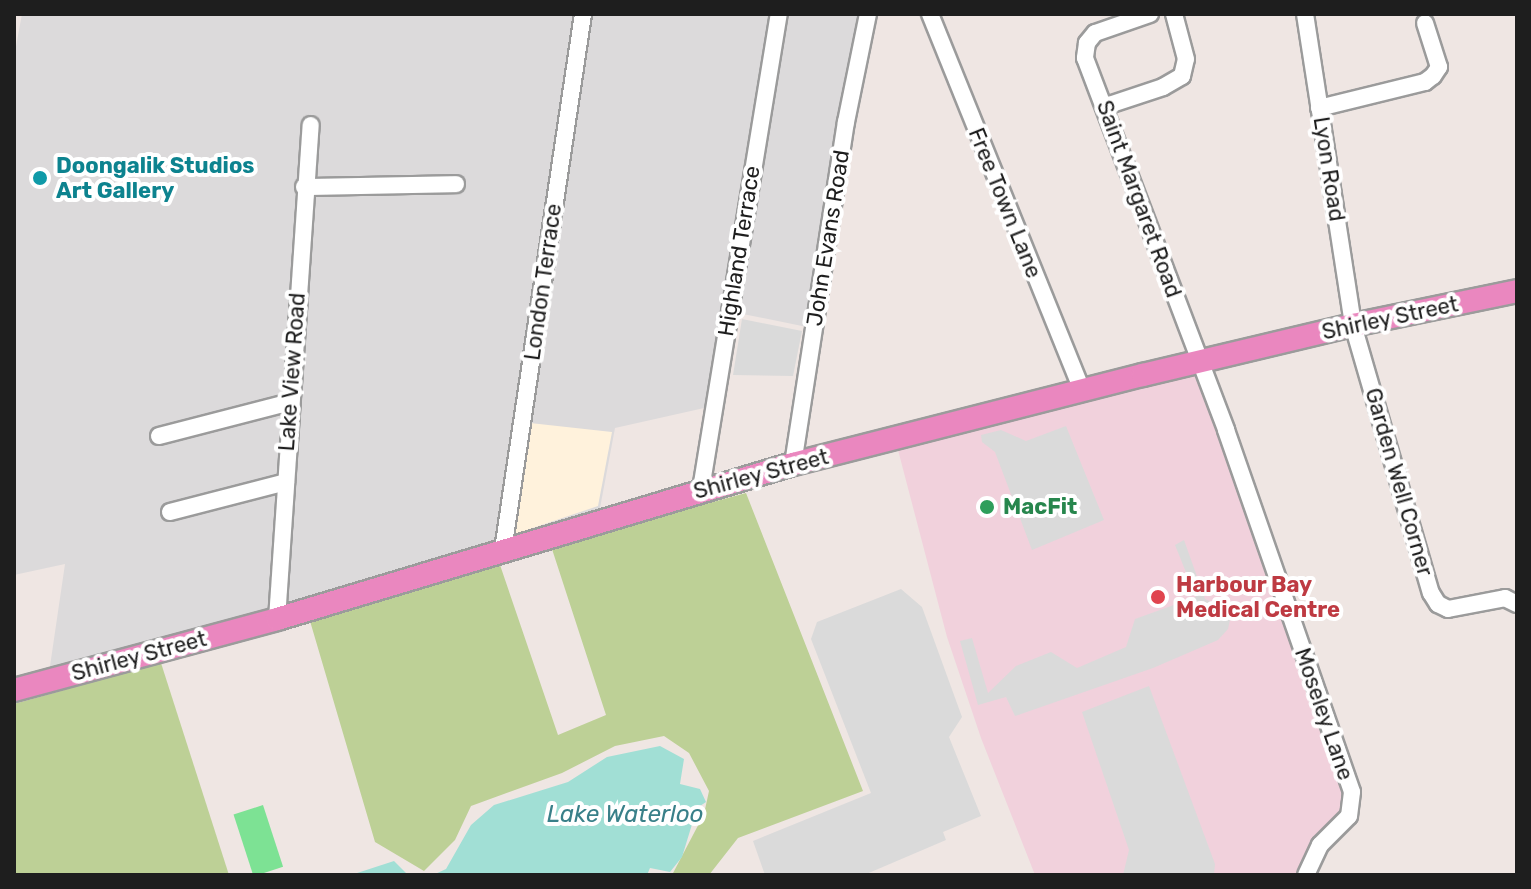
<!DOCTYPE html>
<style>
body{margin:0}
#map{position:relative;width:1531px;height:889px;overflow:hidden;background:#efe6e3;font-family:Rubik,sans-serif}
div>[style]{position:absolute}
.residential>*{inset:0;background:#dcdadb}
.commercial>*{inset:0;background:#f1d1dc}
.education>*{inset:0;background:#fff2dc}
.forest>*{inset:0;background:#bdd096}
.pitch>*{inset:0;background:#7de294;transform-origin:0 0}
.parking>*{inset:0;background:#dadada}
.water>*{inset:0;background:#a1dfd5}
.roads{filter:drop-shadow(2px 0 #9b9b9b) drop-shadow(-2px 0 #9b9b9b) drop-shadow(0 2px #9b9b9b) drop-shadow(0 -2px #9b9b9b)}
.minor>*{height:16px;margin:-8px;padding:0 8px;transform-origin:8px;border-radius:8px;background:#fff}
.highway>*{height:22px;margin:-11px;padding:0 11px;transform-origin:11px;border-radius:11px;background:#ea87bf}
.dots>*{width:22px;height:22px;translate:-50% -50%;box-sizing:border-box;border:4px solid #fff;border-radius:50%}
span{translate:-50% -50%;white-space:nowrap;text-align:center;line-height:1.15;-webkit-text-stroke:8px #fff;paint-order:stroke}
.culture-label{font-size:22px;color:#0d838f;font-weight:700}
.left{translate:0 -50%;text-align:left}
.street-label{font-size:22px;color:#1e1e1e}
.leisure-label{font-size:22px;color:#27864d;font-weight:700}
.health-label{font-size:22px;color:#be3a42;font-weight:700}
.water-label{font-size:24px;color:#398089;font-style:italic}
.frame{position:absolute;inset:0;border:16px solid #1e1e1e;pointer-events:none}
</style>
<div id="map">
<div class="residential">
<div style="clip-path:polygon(22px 14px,866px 14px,807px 327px,738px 313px,722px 404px,615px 428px,600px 508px,292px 608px,49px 673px,65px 564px,14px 575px,14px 57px)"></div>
</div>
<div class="commercial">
<div style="clip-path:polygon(1197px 371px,1333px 755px,1346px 802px,1337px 819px,1314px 840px,1303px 859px,1300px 875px,1035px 875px,981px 738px,947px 637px,898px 450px)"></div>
</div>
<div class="education">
<div style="clip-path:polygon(530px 423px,612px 432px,598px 506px,515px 534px)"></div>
</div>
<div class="forest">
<div style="clip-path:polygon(746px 493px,863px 791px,738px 838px,709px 875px,672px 875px,704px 814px,709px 791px,689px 753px,664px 736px,615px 746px,562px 773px,471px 806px,455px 840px,424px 871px,375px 842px,310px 621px,499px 562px,558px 735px,606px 715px,551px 546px)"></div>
<div style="clip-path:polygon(161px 663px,229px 875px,14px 875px,14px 704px)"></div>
</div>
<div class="pitch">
<div style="left:263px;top:805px;width:65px;height:31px;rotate:72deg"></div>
</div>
<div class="parking">
<div style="clip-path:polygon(742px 319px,802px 331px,793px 376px,733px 375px)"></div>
<div style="clip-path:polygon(1066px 426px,1104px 520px,1032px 550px,995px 452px,982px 442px,981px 435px,1001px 430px,1026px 441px)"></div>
<div style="clip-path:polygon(1184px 540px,1205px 599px,1232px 611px,1228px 629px,1218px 640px,1153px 668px,1015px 716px,1006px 697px,978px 705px,960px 641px,972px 638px,988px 693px,1016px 666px,1051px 652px,1077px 668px,1126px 647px,1135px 619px,1196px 597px,1175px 545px)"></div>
<div style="clip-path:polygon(901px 589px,922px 607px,962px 717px,949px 737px,981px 816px,943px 832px,946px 840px,864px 875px,765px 875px,753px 841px,871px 793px,811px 639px,817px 622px)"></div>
<div style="clip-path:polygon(1149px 686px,1215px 864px,1214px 875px,1123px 875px,1129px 850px,1082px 712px)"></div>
</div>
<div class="water">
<div style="clip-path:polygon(660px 746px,684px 759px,680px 784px,700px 789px,706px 802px,697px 808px,682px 857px,670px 872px,650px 868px,647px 875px,433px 875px,446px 869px,471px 825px,494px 805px,568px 782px,607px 757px)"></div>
<div style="clip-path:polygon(394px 861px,408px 875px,351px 875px)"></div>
</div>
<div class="roads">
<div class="minor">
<div style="left:930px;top:14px;width:406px;rotate:68deg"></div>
<div style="left:1150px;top:14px;width:58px;rotate:160.9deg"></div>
<div style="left:1095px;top:33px;width:13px;rotate:129deg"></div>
<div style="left:1087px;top:43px;width:15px;rotate:98deg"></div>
<div style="left:1085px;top:58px;width:398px;rotate:69.2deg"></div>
<div style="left:1226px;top:430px;width:383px;rotate:70.8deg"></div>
<div style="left:1352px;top:792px;width:24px;rotate:97deg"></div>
<div style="left:1349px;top:816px;width:41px;rotate:135deg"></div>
<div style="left:1320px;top:845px;width:33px;rotate:115deg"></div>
<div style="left:1305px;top:14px;width:315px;rotate:81.2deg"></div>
<div style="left:1353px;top:325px;width:279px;rotate:73.8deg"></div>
<div style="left:1431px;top:593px;width:13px;rotate:58deg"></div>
<div style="left:1438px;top:604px;width:11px;rotate:27deg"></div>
<div style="left:1448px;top:609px;width:58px;rotate:-10.9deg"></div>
<div style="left:1505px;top:598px;width:13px;rotate:27deg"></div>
<div style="left:1106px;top:106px;width:60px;rotate:-18.4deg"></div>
<div style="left:1163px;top:87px;width:22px;rotate:-30deg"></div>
<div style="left:1182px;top:76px;width:17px;rotate:-77deg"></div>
<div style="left:1186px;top:59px;width:47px;rotate:-104.9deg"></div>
<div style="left:1319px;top:108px;width:109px;rotate:-13.8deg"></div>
<div style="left:1425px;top:82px;width:10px;rotate:-37deg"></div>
<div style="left:1433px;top:76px;width:11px;rotate:-56deg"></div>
<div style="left:1439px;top:67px;width:46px;rotate:-107.7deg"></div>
<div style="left:304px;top:187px;width:152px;rotate:-1.1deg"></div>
<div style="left:159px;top:436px;width:135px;rotate:-14.5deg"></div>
<div style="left:793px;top:464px;width:346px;rotate:-81.2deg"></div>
<div style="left:846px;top:122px;width:110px;rotate:-78.5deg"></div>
<div style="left:701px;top:489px;width:481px;rotate:-80.7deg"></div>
<div style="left:170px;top:512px;width:120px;rotate:-14.5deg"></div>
<div style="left:503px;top:550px;width:542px;rotate:-81.51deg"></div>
<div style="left:277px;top:619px;width:495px;rotate:-86.1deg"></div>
</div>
<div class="highway">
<div style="left:14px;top:690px;width:272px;rotate:-15.1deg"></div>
<div style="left:277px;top:619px;width:539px;rotate:-16.72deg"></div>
<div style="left:793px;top:464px;width:361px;rotate:-14.3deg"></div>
<div style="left:1143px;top:375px;width:216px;rotate:-13.4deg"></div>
<div style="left:1353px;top:325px;width:167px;rotate:-11.7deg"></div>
</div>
</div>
<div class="dots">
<div style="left:40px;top:178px;background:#0f9aa8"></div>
<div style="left:987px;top:507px;background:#2e9e5b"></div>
<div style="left:1158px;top:597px;background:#e0444e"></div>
</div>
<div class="culture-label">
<span class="left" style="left:56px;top:178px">Doongalik Studios<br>Art Gallery</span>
</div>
<div class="street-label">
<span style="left:1329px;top:169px;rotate:81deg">Lyon Road</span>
<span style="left:1139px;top:199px;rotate:70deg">Saint Margaret Road</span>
<span style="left:1005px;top:203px;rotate:68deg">Free Town Lane</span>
<span style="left:828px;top:238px;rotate:-81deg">John Evans Road</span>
<span style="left:739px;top:251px;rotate:-81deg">Highland Terrace</span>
<span style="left:543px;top:282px;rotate:-82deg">London Terrace</span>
<span style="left:1390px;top:318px;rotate:-12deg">Shirley Street</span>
<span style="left:292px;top:372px;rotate:-86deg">Lake View Road</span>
<span style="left:761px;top:474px;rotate:-15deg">Shirley Street</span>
<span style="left:1399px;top:482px;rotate:74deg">Garden Well Corner</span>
<span style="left:139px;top:656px;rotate:-15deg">Shirley Street</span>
<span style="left:1324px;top:714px;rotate:71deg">Moseley Lane</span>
</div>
<div class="leisure-label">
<span class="left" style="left:1003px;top:507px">MacFit</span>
</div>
<div class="health-label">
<span class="left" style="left:1176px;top:597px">Harbour Bay<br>Medical Centre</span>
</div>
<div class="water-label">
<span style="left:625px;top:815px">Lake Waterloo</span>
</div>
<div class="frame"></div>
</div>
